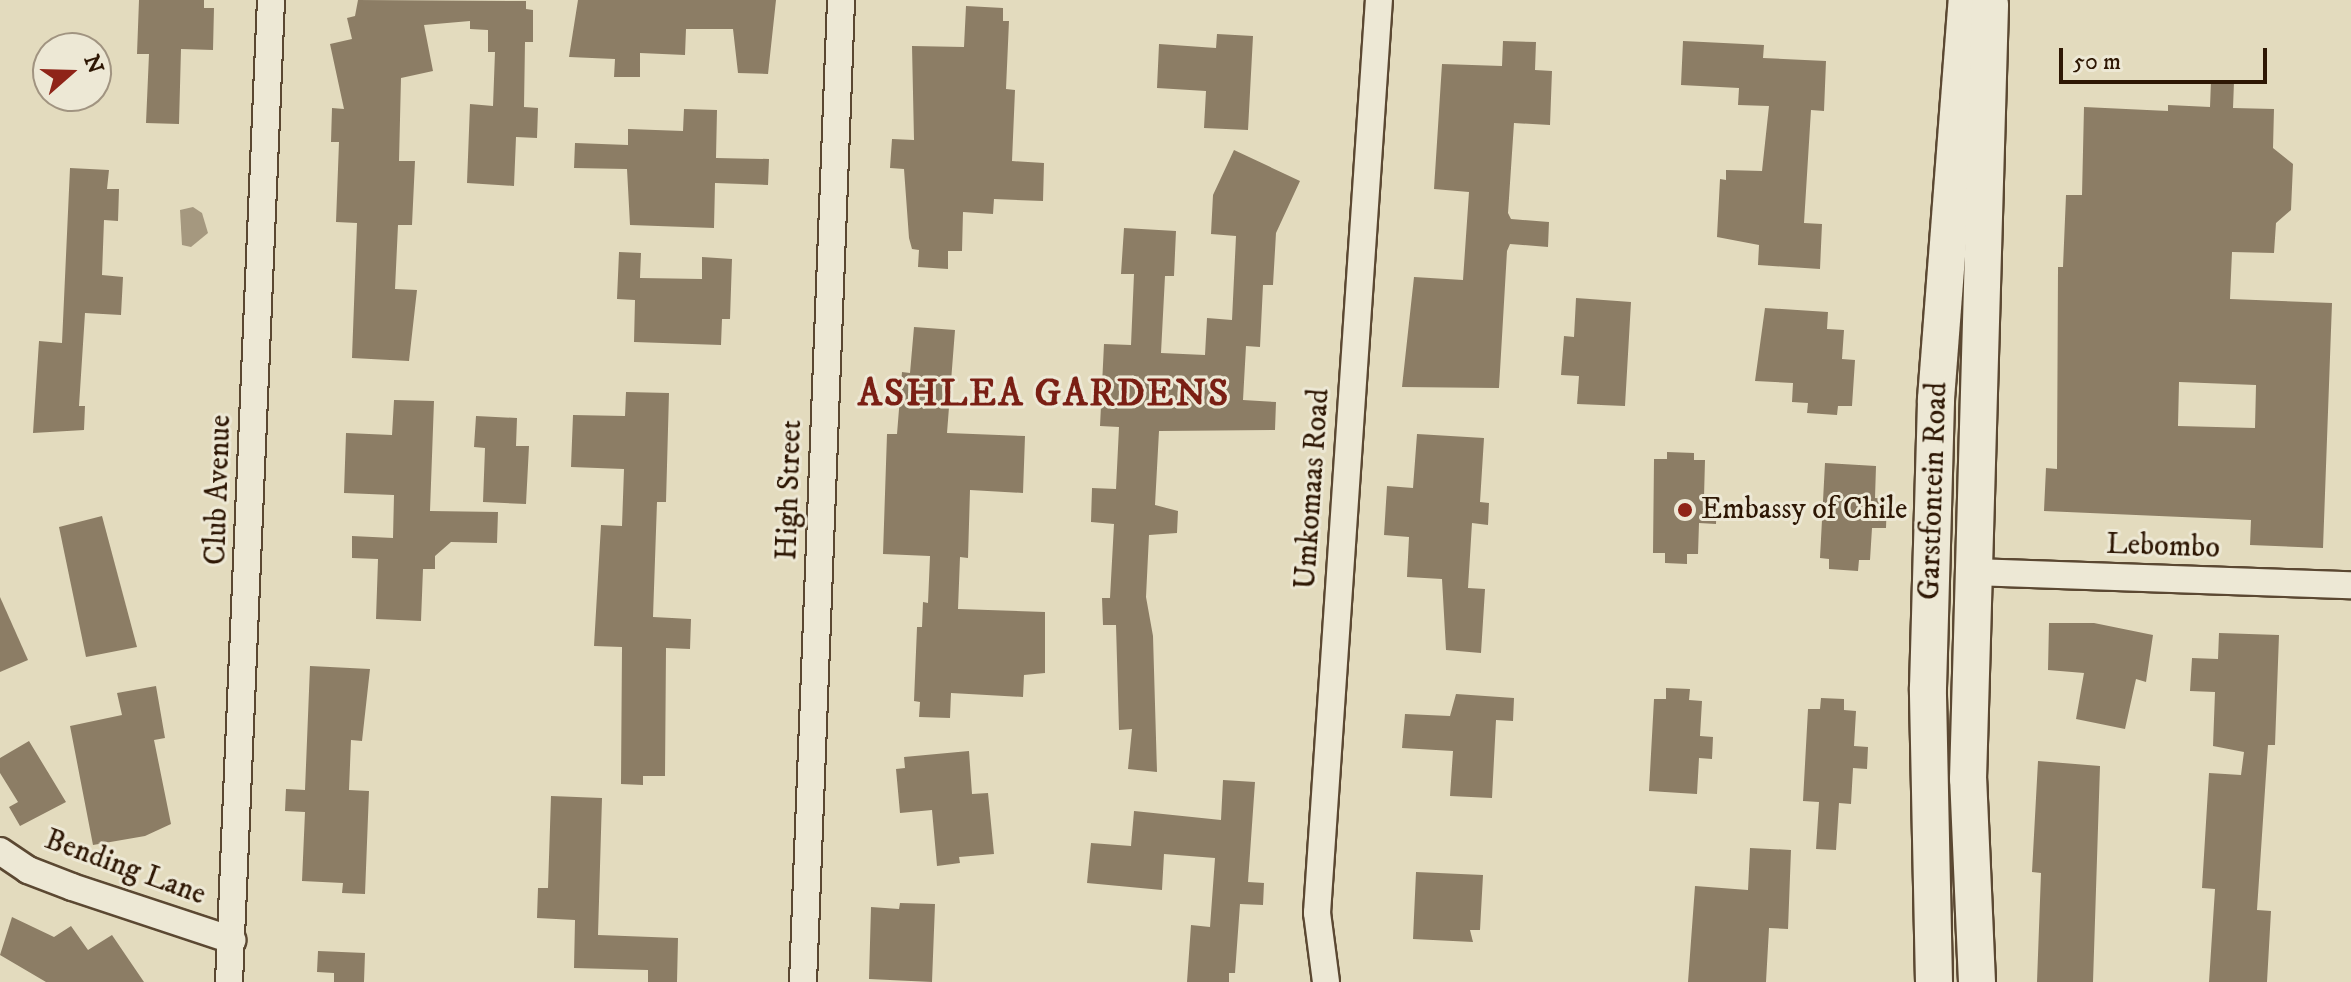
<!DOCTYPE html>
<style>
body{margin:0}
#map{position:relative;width:2351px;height:982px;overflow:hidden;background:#e3dbbe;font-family:"IM FELL DW Pica",serif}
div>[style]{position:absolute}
.water>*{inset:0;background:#a5987f}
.building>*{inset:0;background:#8c7d65}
.roads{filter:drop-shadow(2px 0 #5b4832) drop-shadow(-2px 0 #5b4832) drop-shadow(0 2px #5b4832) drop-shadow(0 -2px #5b4832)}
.street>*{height:26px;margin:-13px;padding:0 13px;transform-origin:13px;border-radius:13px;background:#ede8d5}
.secondary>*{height:36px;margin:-18px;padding:0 18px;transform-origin:18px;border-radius:18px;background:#ede8d5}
.dots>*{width:22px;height:22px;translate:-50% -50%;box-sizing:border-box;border:4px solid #ede8d5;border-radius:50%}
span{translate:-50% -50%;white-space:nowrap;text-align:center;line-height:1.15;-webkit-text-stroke:6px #ede8d5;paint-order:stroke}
.street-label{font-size:30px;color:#2e1704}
.poi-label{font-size:30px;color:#2e1704}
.left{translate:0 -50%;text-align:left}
.district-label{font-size:38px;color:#7a1f14;font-weight:700;letter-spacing:2px}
.north{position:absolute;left:32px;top:32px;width:80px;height:80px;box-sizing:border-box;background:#ede8d5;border:2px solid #a19481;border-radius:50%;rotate:70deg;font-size:22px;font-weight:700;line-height:32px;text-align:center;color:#2e1704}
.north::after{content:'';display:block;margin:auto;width:28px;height:36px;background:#8f2418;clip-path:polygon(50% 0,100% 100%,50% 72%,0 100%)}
.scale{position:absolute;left:2059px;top:48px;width:208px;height:36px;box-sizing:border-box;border:4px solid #2e1704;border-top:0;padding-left:10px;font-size:24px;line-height:28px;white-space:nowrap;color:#2e1704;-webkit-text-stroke:6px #ede8d5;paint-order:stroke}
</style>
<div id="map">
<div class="water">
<div style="clip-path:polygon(193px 207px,202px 213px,208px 233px,191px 247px,182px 245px,180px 210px)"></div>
</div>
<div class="building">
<div style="clip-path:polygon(139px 0,204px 0,204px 8px,214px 8px,213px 50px,181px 49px,179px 124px,146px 123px,149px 54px,137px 54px)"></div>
<div style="clip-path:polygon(358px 0,526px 1px,526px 9px,533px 10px,533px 42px,525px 42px,524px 107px,538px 108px,537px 138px,516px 137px,514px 186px,467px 183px,470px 104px,493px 106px,495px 52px,488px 52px,488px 30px,470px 29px,470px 21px,424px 25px,433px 71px,401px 78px,399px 161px,415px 161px,412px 225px,398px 225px,395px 289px,417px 290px,409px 361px,352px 358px,357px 223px,336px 222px,339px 142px,331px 142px,332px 108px,344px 109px,330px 44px,352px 39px,347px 18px,355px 16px)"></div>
<div style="clip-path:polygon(578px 0,776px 0,768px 74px,738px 73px,733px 29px,686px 29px,685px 55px,640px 53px,640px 77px,614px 77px,615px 59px,569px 57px)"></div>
<div style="clip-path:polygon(966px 6px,1003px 8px,1003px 21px,1009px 21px,1006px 89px,1015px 90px,1012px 161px,1044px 163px,1043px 201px,994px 199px,993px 214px,963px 212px,962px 251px,948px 251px,948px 269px,918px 267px,919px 250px,912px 249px,909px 238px,904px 169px,890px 168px,892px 139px,914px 140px,912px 46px,964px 47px)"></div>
<div style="clip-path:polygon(1217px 34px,1253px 36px,1248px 130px,1204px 128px,1206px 91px,1157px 88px,1159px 44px,1216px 48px)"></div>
<div style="clip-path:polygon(1503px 41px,1536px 42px,1535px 70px,1552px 71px,1550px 125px,1514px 123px,1508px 213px,1511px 219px,1549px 222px,1548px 247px,1510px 244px,1507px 251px,1499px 388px,1402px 387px,1414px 277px,1463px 280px,1469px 192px,1434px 189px,1442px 64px,1502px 66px)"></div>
<div style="clip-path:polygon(1683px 41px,1764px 45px,1763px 58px,1826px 61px,1824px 111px,1811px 110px,1804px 223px,1822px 224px,1820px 269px,1758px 265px,1759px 245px,1717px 237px,1720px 179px,1726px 180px,1726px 170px,1762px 171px,1769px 106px,1738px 105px,1739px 88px,1681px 85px)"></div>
<div style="clip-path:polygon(evenodd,2211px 81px,2234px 82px,2233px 108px,2274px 109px,2273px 148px,2293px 164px,2291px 210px,2276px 223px,2274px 253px,2232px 252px,2230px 299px,2332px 303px,2323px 548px,2250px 545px,2251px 520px,2044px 511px,2046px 468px,2057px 469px,2058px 267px,2063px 267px,2066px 195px,2082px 195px,2084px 107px,2168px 111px,2168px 105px,2210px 107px,2211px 81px,2179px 382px,2256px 385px,2255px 428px,2178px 426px,2179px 382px)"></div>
<div style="clip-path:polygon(684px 109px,717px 110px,716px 158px,769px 159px,768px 185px,715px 183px,714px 228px,630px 225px,627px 169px,574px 168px,575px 143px,628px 145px,628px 129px,683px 131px)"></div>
<div style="clip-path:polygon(1234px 150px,1300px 181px,1276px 233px,1273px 285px,1263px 285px,1260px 347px,1246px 346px,1243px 400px,1276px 402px,1275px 430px,1159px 431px,1155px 505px,1178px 511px,1177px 533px,1149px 535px,1146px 597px,1153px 636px,1157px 772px,1128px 769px,1132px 729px,1119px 730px,1116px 625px,1103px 625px,1102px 598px,1110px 598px,1114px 524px,1091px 522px,1092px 488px,1116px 489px,1119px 427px,1100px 426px,1104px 344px,1131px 345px,1134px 274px,1121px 274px,1124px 228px,1176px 231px,1174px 276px,1165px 276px,1161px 353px,1205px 355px,1207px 318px,1232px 320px,1236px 236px,1211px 234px,1213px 195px)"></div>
<div style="clip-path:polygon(70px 168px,109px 170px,107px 189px,119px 189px,118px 221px,104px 220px,102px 275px,123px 277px,121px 315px,85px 313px,79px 406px,85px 406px,84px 430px,33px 433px,39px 341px,62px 343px)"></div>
<div style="clip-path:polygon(619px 252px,641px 253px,640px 278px,702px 279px,702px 257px,732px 259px,730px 319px,722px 319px,721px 345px,634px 342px,635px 300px,617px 299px)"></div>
<div style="clip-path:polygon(1576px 298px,1631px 302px,1625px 406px,1577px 404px,1579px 376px,1561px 375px,1564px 336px,1574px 337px)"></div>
<div style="clip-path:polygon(1765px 308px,1828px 312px,1827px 329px,1844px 330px,1842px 359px,1855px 360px,1852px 406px,1838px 406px,1837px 415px,1807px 413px,1808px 403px,1792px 402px,1793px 383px,1755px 381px)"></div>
<div style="clip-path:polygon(914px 327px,955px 330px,947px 433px,1025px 436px,1023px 493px,970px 490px,968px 558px,960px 557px,958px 609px,1045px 612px,1045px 673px,1024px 675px,1023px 697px,951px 693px,950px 718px,919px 717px,920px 702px,914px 701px,917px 627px,922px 627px,923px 602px,928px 603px,930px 556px,883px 554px,887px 434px,897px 434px,902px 372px,910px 373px)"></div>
<div style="clip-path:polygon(626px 392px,669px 393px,666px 502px,657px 502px,653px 617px,691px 619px,690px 649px,666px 648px,665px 776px,643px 776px,643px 785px,621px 784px,622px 647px,594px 646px,601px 525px,622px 526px,624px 469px,571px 467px,573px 415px,625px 416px)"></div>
<div style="clip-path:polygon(394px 400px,434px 401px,430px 511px,498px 512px,497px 543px,451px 542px,435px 556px,435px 569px,423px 569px,421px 621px,376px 619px,378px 559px,352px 558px,352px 536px,393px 538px,394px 495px,344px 493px,346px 433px,392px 435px)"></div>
<div style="clip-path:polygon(476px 416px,517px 418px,516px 446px,529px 446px,526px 504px,483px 502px,485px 448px,474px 447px)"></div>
<div style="clip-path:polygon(1417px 434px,1484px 438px,1480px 502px,1489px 503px,1488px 525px,1472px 523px,1468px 588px,1485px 589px,1481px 653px,1446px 650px,1442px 579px,1407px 577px,1409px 537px,1384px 535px,1387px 486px,1413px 488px)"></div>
<div style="clip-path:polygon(1667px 452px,1694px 453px,1694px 460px,1705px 460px,1704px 497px,1717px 497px,1716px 524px,1699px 523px,1698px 554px,1687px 554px,1687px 564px,1665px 563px,1665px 553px,1653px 553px,1654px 459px,1667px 459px)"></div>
<div style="clip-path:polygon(1825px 463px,1876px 466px,1875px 498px,1887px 499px,1886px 528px,1872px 528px,1870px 560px,1859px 560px,1858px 571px,1829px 569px,1829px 559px,1820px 558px)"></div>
<div style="clip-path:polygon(102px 516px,137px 647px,86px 657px,59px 527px)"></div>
<div style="clip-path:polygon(0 597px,28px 660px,0 672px)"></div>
<div style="clip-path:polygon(2049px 623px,2094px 623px,2153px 635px,2146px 682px,2136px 679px,2125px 729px,2076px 719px,2084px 673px,2048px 670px)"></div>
<div style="clip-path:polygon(2219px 633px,2279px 635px,2275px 745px,2268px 745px,2257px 910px,2271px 911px,2267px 982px,2209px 982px,2215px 889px,2202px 888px,2209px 773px,2241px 775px,2244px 752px,2213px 746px,2215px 692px,2190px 691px,2192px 658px,2218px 659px)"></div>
<div style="clip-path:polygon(310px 666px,370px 669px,362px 741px,351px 740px,349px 790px,369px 791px,365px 894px,342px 893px,343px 883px,302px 881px,305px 812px,285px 811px,286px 789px,305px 790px)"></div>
<div style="clip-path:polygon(156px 686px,165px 738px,154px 740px,171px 824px,145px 836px,93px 845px,70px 726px,122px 715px,117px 693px)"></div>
<div style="clip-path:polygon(1666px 688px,1690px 689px,1689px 700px,1702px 701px,1700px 736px,1713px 737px,1712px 759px,1699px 758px,1697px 794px,1649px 791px,1654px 699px,1666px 699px)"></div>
<div style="clip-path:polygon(1456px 694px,1514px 698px,1513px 721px,1496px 720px,1492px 798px,1450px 796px,1453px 751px,1402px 748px,1405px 714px,1450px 716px)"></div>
<div style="clip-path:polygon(1821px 698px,1844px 699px,1844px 710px,1856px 711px,1854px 746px,1868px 747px,1867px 769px,1853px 768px,1851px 804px,1839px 803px,1836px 850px,1816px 849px,1819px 802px,1803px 801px,1808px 709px,1820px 709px)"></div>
<div style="clip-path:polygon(29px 741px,66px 802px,20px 826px,9px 807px,18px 802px,0 773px,0 758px)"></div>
<div style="clip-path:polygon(969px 751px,972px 794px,988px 793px,994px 854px,959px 857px,960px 863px,937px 866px,932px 810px,900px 813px,896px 769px,905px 768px,904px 757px)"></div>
<div style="clip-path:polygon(2038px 761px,2100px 766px,2093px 982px,2037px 982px,2041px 873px,2032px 872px)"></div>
<div style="clip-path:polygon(1223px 780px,1255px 782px,1248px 882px,1264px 883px,1263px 905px,1240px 904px,1235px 973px,1229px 973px,1229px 982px,1187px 982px,1191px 925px,1210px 927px,1215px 858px,1164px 854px,1162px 890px,1087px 883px,1091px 843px,1131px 846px,1134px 811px,1221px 820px)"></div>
<div style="clip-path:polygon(551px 796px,602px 798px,598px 935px,678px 938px,677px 982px,648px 982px,648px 970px,574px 968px,575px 920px,537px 918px,538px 888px,548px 888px)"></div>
<div style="clip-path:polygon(1750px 848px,1791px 850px,1788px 929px,1769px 928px,1766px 982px,1688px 982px,1695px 886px,1748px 890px)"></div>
<div style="clip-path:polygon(1416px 872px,1483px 875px,1480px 930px,1470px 930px,1473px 942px,1413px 939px)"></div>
<div style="clip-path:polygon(900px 903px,935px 904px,932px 982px,869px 979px,871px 907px,899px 909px)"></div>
<div style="clip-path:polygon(12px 917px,54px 937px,71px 926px,88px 950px,112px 935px,144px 982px,46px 982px,0 955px)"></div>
<div style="clip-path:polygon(318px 951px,365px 953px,364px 982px,334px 982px,334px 973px,317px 972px)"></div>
</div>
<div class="roads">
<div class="street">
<div style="left:1972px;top:572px;width:379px;rotate:2deg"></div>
<div style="left:0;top:851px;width:34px;rotate:34deg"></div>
<div style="left:28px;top:870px;width:47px;rotate:21.1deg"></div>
<div style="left:72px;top:887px;width:169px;rotate:18.3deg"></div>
<div style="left:229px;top:982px;width:983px;rotate:-87.55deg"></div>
<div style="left:803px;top:982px;width:983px;rotate:-87.78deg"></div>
<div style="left:1326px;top:982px;width:70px;rotate:-97.4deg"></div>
<div style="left:1317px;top:913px;width:915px;rotate:-86.12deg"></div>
</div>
<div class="secondary">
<div style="left:1934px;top:982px;width:294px;rotate:-91.2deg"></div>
<div style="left:1928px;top:688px;width:289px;rotate:-88.4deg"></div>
<div style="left:1936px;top:399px;width:400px;rotate:-85.6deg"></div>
<div style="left:1977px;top:982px;width:203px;rotate:-92.5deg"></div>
<div style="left:1968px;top:779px;width:775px;rotate:-88.37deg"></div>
</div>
</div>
<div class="dots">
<div style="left:1685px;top:510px;background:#8f2418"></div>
</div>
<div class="street-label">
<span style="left:1313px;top:489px;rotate:-86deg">Umkomaas Road</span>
<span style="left:219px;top:490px;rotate:-88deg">Club Avenue</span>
<span style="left:790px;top:490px;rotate:-88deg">High Street</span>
<span style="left:1934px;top:491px;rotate:-88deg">Garstfontein Road</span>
<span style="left:2163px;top:547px;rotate:2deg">Lebombo</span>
<span style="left:125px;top:868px;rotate:20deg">Bending Lane</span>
</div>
<div class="poi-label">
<span class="left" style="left:1701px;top:510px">Embassy of Chile</span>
</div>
<div class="district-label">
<span style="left:1044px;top:395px">ASHLEA GARDENS</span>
</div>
<div class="north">N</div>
<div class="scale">50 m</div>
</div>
